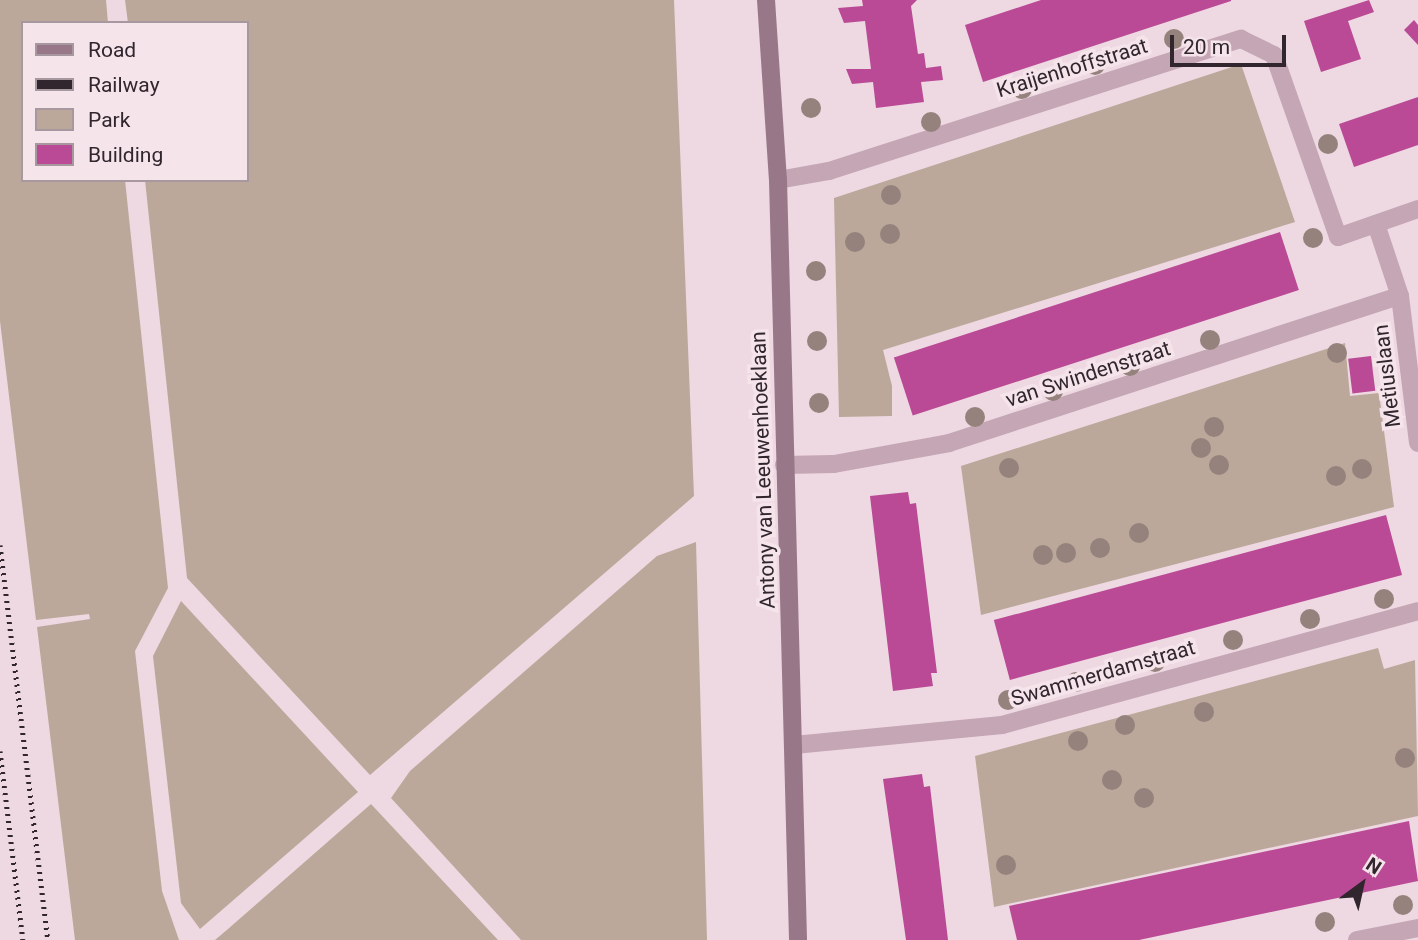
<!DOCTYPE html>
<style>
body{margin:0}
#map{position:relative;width:1418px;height:940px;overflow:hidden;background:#eed8e1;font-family:Roboto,sans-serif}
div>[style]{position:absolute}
.green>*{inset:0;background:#bba89a}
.building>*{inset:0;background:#ba4a96;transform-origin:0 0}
.street>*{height:18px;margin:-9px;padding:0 9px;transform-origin:9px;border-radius:9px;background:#c4a6b4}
.secondary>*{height:18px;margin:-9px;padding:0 9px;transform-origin:9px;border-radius:9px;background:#987789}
.rail>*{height:5px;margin-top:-2.5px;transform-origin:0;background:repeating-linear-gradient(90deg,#31262d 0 2px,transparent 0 7px)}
.trees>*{width:20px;height:20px;margin:-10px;border-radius:50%;background:#95827d}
span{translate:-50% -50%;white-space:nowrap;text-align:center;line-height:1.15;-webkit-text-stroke:7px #f6e4eb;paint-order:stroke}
.street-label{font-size:21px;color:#31262d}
.legend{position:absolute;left:21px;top:21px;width:228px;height:161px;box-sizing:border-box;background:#f6e4eb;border:2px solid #a7989f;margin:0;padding:9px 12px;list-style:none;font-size:21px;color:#31262d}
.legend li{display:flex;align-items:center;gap:14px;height:35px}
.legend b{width:35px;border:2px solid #a7989f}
.north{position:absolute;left:1327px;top:849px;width:70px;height:70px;-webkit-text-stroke:5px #f6e4eb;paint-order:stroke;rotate:33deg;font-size:19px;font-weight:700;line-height:28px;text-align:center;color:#31262d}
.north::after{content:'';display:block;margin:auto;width:24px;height:32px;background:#31262d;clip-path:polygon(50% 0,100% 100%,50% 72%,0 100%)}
.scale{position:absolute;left:1170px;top:35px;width:116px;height:32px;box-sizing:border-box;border:4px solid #31262d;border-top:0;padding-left:9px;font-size:21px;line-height:24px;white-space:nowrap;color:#31262d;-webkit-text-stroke:5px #f6e4eb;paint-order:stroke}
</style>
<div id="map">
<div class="green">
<div style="clip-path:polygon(0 0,106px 0,108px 23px,23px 23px,23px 180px,125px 180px,168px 588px,135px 651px,162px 891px,179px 940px,75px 940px,37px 627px,90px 619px,89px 614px,36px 620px,0 321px)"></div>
<div style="clip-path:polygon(125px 0,674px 0,694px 496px,370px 775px,187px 578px,145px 180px,247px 180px,247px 23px,128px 23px)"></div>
<div style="clip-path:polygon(1241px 64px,1295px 222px,883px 350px,892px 386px,892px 416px,839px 417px,834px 198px)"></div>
<div style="clip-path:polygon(1345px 343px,1350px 396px,1379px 393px,1394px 507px,981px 615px,961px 466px)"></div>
<div style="clip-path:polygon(696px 542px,707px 940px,521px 940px,391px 798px,410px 771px,657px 556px)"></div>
<div style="clip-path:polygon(181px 601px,358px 792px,200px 929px,181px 903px,153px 656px)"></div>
<div style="clip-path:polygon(1378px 648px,1384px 669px,1415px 660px,1418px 816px,994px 907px,975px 756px)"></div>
<div style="clip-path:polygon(371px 804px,498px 940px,215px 940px,228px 929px)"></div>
</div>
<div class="building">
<div style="clip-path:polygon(862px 0,917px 0,911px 6px,918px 54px,924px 53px,926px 68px,941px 66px,943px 80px,921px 82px,924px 102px,876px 108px,873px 82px,852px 84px,846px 69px,871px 69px,865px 21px,844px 23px,838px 8px,863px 6px)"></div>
<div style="clip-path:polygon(1041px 0,1231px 0,1231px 1px,983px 82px,965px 25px)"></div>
<div style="clip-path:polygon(1369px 0,1374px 12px,1348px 21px,1361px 59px,1321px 72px,1304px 21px)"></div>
<div style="clip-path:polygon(1414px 20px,1418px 25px,1418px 45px,1404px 30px)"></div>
<div style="clip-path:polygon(1418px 97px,1418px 145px,1354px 167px,1339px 124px)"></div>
<div style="left:1280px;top:232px;width:61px;height:406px;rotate:72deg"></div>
<div style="left:1371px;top:356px;width:35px;height:23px;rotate:83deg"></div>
<div style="clip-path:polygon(908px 492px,910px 504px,916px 503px,937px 673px,931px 673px,933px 686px,893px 691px,870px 496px)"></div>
<div style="left:1386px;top:515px;width:62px;height:406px;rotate:75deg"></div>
<div style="clip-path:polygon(922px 774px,924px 787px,930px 786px,948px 940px,906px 940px,883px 779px)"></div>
<div style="clip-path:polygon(1409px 821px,1418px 881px,1139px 940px,1017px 940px,1009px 906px)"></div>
</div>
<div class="street">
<div style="left:778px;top:180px;width:52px;rotate:-10deg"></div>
<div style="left:829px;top:171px;width:433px;rotate:-17.8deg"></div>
<div style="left:1241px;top:39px;width:37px;rotate:26deg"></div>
<div style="left:1274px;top:55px;width:193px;rotate:70.6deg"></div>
<div style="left:1338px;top:237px;width:85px;rotate:-19.3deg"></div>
<div style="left:1376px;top:224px;width:76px;rotate:71.6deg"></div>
<div style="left:1400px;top:296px;width:148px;rotate:83deg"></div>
<div style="left:784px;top:465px;width:50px;rotate:-1.1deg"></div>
<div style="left:834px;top:464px;width:117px;rotate:-10.3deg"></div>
<div style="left:949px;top:443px;width:474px;rotate:-18.1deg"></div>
<div style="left:794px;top:745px;width:209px;rotate:-5.5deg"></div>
<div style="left:1002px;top:725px;width:431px;rotate:-15.3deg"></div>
<div style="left:1357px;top:940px;width:62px;rotate:-11.1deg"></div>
</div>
<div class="secondary">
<div style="left:766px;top:0;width:180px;rotate:86.2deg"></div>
<div style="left:778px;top:180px;width:760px;rotate:88.49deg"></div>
</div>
<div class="rail">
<div style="left:0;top:545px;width:398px;rotate:83.1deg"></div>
<div style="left:0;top:751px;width:190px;rotate:83.1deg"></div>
</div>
<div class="trees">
<div style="left:1174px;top:39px"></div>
<div style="left:1095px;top:65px"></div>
<div style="left:1022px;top:89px"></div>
<div style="left:811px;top:108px"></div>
<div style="left:931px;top:122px"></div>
<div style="left:1328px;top:144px"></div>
<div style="left:891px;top:195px"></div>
<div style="left:890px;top:234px"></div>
<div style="left:1313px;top:238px"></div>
<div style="left:855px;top:242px"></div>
<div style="left:816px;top:271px"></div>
<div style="left:1210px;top:340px"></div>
<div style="left:817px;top:341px"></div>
<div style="left:1337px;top:353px"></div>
<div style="left:1130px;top:366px"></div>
<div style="left:1053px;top:391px"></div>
<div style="left:819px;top:403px"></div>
<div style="left:975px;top:417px"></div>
<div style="left:1214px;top:427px"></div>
<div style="left:1201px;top:448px"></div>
<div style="left:1219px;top:465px"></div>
<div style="left:1009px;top:468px"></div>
<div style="left:1362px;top:469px"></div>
<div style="left:1336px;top:476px"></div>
<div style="left:1139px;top:533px"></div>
<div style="left:1100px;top:548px"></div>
<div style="left:1066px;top:553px"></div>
<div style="left:1043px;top:555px"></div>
<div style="left:1384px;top:599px"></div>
<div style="left:1310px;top:619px"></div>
<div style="left:1233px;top:640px"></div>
<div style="left:1155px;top:662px"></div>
<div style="left:1076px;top:682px"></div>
<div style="left:1008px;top:700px"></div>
<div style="left:1204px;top:712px"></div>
<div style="left:1125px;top:725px"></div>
<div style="left:1078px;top:741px"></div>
<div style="left:1405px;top:758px"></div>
<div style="left:1112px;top:780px"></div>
<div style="left:1144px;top:798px"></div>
<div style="left:1006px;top:865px"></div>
<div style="left:1403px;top:905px"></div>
<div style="left:1325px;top:922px"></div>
</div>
<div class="street-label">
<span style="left:1072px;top:68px;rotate:-17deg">Kraijenhoffstraat</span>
<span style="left:1088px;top:374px;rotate:-18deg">van Swindenstraat</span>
<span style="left:1387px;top:376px;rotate:-97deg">Metiuslaan</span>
<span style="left:763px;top:470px;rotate:-92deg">Antony van Leeuwenhoeklaan</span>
<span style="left:1103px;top:673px;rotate:-16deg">Swammerdamstraat</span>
</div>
<ul class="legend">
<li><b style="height:9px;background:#987789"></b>Road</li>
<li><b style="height:9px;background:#31262d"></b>Railway</li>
<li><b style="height:19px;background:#bba89a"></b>Park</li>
<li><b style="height:19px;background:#ba4a96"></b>Building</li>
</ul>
<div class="north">N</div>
<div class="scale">20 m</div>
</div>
